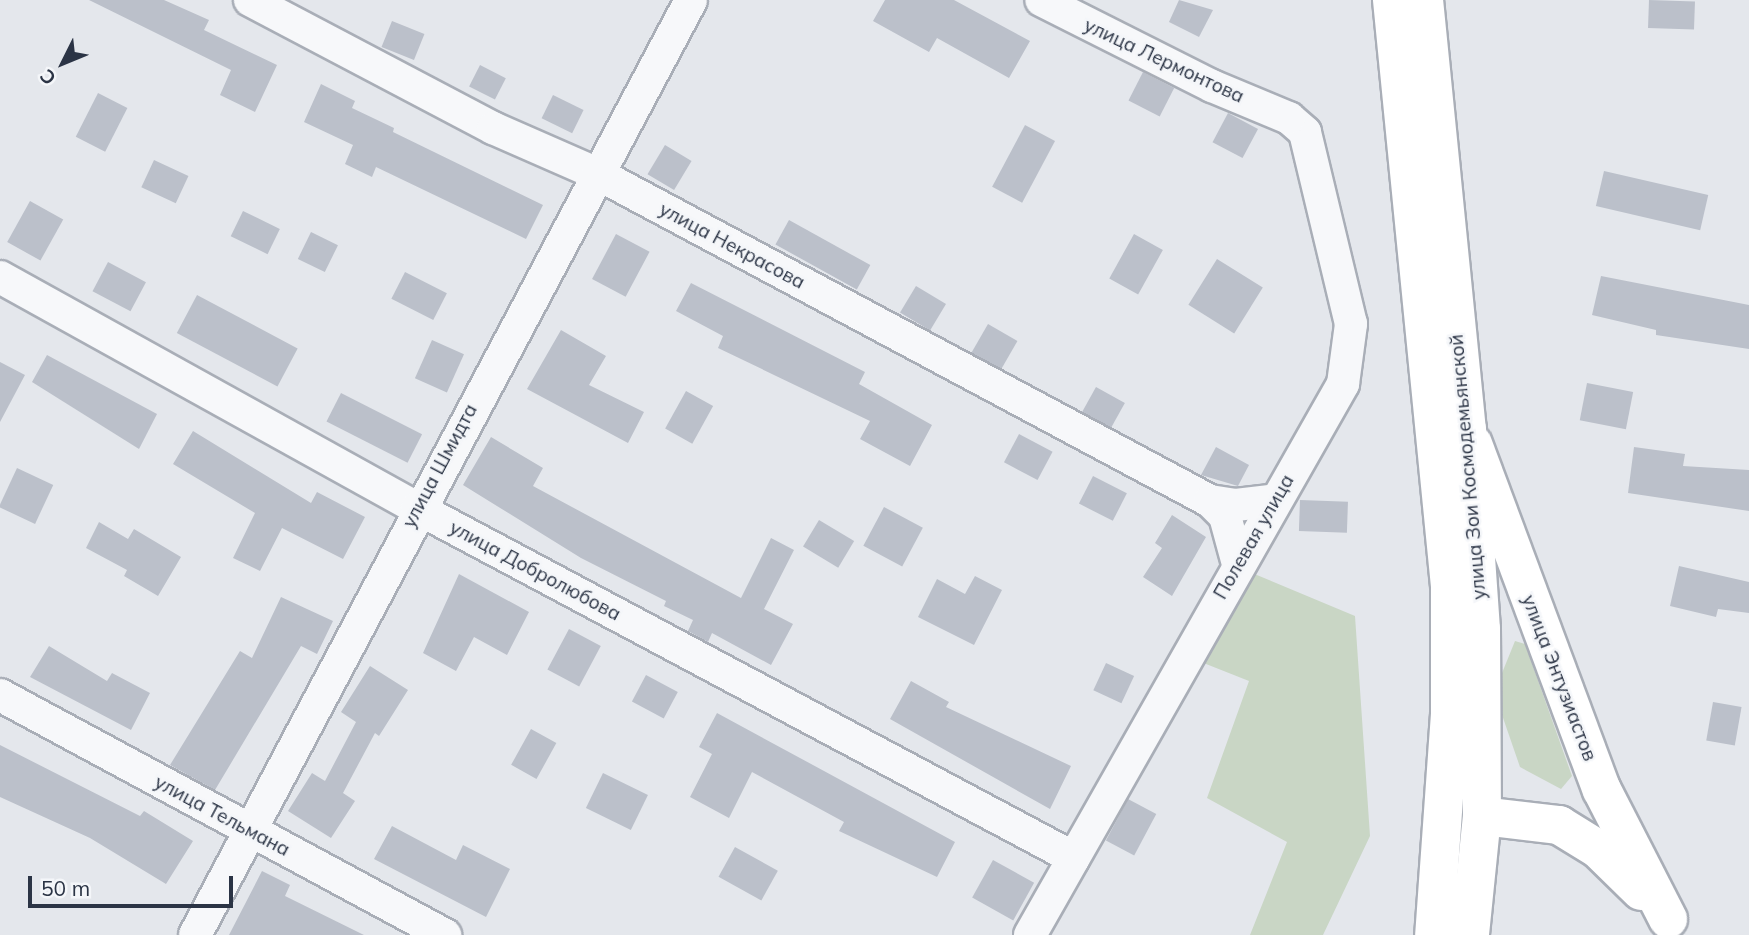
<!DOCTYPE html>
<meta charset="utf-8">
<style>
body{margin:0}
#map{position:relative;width:1749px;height:935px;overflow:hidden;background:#e4e7ec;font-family:Mulish,sans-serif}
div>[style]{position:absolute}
.green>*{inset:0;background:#c9d6c5}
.building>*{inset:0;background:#bbc0ca;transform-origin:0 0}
.roads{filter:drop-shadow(2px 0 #a9aeb7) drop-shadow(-2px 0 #a9aeb7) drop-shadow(0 2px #a9aeb7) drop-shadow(0 -2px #a9aeb7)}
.minor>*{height:32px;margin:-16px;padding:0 16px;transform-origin:16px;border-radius:16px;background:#f7f8fa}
.secondary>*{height:38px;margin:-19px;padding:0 19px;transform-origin:19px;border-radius:19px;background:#fff}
.primary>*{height:38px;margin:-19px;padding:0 19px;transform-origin:19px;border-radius:19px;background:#fff}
span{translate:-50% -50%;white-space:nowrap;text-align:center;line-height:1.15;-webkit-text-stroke:5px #f4f6f9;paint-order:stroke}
.street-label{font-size:19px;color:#2b3445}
.north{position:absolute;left:28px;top:28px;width:70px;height:70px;-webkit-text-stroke:5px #f4f6f9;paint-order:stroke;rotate:227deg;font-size:19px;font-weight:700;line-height:28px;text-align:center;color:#2b3445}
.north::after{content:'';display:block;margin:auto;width:24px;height:32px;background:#2b3445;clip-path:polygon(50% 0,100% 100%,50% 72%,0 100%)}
.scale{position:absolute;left:28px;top:876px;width:205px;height:32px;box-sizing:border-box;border:4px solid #2b3445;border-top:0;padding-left:9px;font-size:21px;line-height:24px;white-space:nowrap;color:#2b3445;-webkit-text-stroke:5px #f4f6f9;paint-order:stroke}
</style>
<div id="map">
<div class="green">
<div style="clip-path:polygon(1252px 573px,1355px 616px,1370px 836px,1323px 935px,1250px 935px,1287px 842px,1207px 798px,1249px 681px,1201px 662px)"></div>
<div style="clip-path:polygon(1515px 641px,1525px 644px,1572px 776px,1561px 789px,1520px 767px,1501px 712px,1502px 673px)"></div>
</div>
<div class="building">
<div style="clip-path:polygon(89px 0,164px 0,209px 20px,204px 30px,277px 65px,255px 112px,220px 95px,231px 70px)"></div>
<div style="clip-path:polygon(885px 0,954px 0,1030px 41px,1009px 78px,937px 38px,929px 52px,873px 21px)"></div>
<div style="clip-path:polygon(1179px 0,1213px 10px,1199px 37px,1169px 22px)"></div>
<div style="left:1649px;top:0;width:46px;height:28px;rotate:2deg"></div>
<div style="left:392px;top:21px;width:35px;height:28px;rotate:22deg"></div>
<div style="left:480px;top:65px;width:29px;height:24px;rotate:27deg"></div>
<div style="left:1143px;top:72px;width:35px;height:32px;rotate:27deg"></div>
<div style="clip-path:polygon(321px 84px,355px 101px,352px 108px,394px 128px,393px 132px,543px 205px,526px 239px,376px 167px,372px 177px,345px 164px,353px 145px,304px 122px)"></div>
<div style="left:98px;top:93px;width:33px;height:49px;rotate:27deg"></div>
<div style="left:553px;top:95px;width:34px;height:26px;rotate:26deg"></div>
<div style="left:1228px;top:113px;width:34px;height:33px;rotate:28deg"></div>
<div style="left:1025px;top:125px;width:34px;height:70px;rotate:28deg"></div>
<div style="left:665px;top:145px;width:31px;height:34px;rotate:31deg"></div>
<div style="left:154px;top:160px;width:38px;height:30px;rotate:25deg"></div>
<div style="left:1604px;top:171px;width:107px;height:36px;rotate:13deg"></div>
<div style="left:30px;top:201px;width:38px;height:47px;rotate:29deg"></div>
<div style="left:243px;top:211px;width:41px;height:28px;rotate:26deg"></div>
<div style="left:789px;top:220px;width:93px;height:28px;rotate:29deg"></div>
<div style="left:311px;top:232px;width:30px;height:30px;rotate:26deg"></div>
<div style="left:616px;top:234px;width:38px;height:51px;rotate:28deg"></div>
<div style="left:1134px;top:234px;width:33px;height:51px;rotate:29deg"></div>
<div style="left:1217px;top:259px;width:54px;height:54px;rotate:32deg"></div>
<div style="left:108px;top:262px;width:43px;height:33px;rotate:28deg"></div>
<div style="left:405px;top:272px;width:47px;height:30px;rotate:27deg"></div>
<div style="clip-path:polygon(1601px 276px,1749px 305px,1749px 349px,1656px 335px,1656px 330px,1592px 315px)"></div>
<div style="clip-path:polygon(691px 283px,865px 372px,859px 384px,932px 425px,910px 466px,860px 439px,870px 421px,718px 348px,723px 336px,676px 311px)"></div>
<div style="left:916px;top:286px;width:35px;height:31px;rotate:31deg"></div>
<div style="left:197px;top:295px;width:114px;height:43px;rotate:28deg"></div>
<div style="left:988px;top:324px;width:34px;height:34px;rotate:30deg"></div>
<div style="clip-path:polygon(561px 330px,606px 356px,589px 385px,644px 412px,628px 443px,527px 389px)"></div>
<div style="left:432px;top:340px;width:35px;height:42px;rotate:24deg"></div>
<div style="clip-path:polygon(47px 355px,157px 414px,139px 449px,32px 382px)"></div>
<div style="clip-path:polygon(0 362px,25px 375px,0 422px)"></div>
<div style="left:1587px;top:383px;width:47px;height:38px;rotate:11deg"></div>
<div style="left:1096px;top:387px;width:33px;height:29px;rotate:29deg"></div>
<div style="left:686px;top:391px;width:31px;height:43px;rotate:29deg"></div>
<div style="left:341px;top:393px;width:91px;height:32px;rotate:27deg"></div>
<div style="clip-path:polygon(193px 431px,311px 503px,317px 492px,365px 517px,343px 559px,282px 528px,260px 571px,233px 558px,255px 513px,173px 464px)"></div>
<div style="left:1019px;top:434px;width:38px;height:32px;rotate:28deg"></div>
<div style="clip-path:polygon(491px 437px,543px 468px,533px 486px,741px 598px,771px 538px,794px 550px,764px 609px,793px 624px,771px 665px,712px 633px,708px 642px,688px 631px,693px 620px,664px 606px,666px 601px,581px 558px,463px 485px)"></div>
<div style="clip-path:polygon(1216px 447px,1249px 465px,1238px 486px,1201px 475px)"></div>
<div style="clip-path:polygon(1634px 447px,1685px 454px,1683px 466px,1749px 470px,1749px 511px,1628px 493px)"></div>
<div style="left:17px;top:468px;width:40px;height:43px;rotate:25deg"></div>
<div style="left:1093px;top:476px;width:38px;height:31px;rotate:27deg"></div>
<div style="left:1300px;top:500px;width:48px;height:31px;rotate:2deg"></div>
<div style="left:884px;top:507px;width:44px;height:44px;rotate:28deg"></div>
<div style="clip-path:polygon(1172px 515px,1206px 537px,1172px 596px,1143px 577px,1162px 548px,1155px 543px)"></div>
<div style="left:819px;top:520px;width:41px;height:31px;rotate:31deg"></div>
<div style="clip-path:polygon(99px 522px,128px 539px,134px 529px,181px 557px,158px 596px,124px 576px,127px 570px,86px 548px)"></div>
<div style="clip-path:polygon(1679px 566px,1749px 582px,1749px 613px,1718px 609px,1716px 617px,1670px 606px)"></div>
<div style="clip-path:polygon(459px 574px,529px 612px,507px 655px,474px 637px,456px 671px,423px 653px)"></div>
<div style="clip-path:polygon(975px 576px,1002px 590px,974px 645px,918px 617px,937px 579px,965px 594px)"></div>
<div style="clip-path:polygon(281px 597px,333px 621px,317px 654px,301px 646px,215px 790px,170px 765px,240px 651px,252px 658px)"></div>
<div style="left:569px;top:629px;width:36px;height:46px;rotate:28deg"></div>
<div style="clip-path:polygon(49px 646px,107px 681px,112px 673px,150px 693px,131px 730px,30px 677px)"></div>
<div style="left:1106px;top:663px;width:31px;height:30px;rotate:25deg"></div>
<div style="clip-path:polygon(370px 666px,408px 690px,379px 736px,375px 733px,343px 793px,355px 801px,331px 838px,288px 811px,312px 773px,325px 781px,356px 722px,341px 712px)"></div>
<div style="left:646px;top:675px;width:36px;height:30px;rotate:28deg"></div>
<div style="clip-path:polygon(911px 681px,949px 702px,946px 707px,1071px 766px,1050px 809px,890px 719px)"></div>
<div style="left:1713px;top:702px;width:29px;height:39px;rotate:10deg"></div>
<div style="clip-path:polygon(717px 713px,955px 842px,937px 877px,839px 831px,844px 822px,752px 772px,729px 818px,690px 797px,712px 754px,699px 747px)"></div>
<div style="left:531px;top:729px;width:29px;height:41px;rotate:29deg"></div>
<div style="clip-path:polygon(0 745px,140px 816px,144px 811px,193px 841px,166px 884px,90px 838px,0 797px)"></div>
<div style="left:603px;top:773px;width:50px;height:39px;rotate:26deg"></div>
<div style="left:1128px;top:799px;width:32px;height:47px;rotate:28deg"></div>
<div style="clip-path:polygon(392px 826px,456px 860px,463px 845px,510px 869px,486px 917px,374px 859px)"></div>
<div style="left:735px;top:847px;width:49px;height:34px;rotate:29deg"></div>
<div style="left:993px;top:860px;width:47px;height:43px;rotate:29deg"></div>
<div style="clip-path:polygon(262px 871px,290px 885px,285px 896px,364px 935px,229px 935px)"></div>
</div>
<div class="roads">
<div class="minor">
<div style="left:250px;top:0;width:275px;rotate:27.8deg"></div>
<div style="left:493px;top:128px;width:115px;rotate:23.7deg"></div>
<div style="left:598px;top:174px;width:694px;rotate:28.12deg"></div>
<div style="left:0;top:277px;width:477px;rotate:29deg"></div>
<div style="left:417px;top:508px;width:744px;rotate:28.05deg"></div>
<div style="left:1238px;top:564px;width:50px;rotate:-105.2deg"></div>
<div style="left:1225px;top:516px;width:21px;rotate:-135deg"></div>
<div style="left:1210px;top:501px;width:26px;rotate:9deg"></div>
<div style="left:1236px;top:505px;width:40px;rotate:-7.1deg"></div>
<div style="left:0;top:695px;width:506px;rotate:28.34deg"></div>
<div style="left:195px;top:935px;width:1058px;rotate:-62.05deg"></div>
<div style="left:1030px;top:935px;width:634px;rotate:-60.4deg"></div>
<div style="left:1343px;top:384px;width:61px;rotate:-82.4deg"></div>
<div style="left:1351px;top:324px;width:197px;rotate:-103.5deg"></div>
<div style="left:1305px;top:132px;width:21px;rotate:-139deg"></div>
<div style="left:1289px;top:118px;width:83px;rotate:-157.4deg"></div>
<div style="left:1212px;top:86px;width:191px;rotate:-153.3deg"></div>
</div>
<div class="secondary">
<div style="left:1473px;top:444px;width:369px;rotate:69.6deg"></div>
<div style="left:1602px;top:790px;width:145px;rotate:62.9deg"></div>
<div style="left:1482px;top:816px;width:78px;rotate:6.7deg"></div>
<div style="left:1559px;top:825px;width:46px;rotate:31.6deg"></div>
<div style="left:1598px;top:849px;width:60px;rotate:44.3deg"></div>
</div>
<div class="primary">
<div style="left:1392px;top:0;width:589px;rotate:84.35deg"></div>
<div style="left:1450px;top:586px;width:128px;rotate:90deg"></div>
<div style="left:1450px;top:714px;width:222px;rotate:94.1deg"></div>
<div style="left:1424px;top:0;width:431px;rotate:84.3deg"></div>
<div style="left:1467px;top:429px;width:200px;rotate:86deg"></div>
<div style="left:1481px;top:629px;width:187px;rotate:89.7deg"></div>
<div style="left:1482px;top:816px;width:120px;rotate:95.8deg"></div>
</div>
</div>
<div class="street-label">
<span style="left:1164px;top:61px;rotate:25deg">улица Лермонтова</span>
<span style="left:732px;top:246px;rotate:28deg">улица Некрасова</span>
<span style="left:440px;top:466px;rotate:-62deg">улица Шмидта</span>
<span style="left:1468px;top:467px;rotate:-95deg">улица Зои Космодемьянской</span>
<span style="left:1254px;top:537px;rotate:-60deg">Полевая улица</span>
<span style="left:535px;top:571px;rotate:28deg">улица Добролюбова</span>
<span style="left:1559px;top:678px;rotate:69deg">улица Энтузиастов</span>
<span style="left:222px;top:816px;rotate:28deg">улица Тельмана</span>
</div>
<div class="north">С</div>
<div class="scale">50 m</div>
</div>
